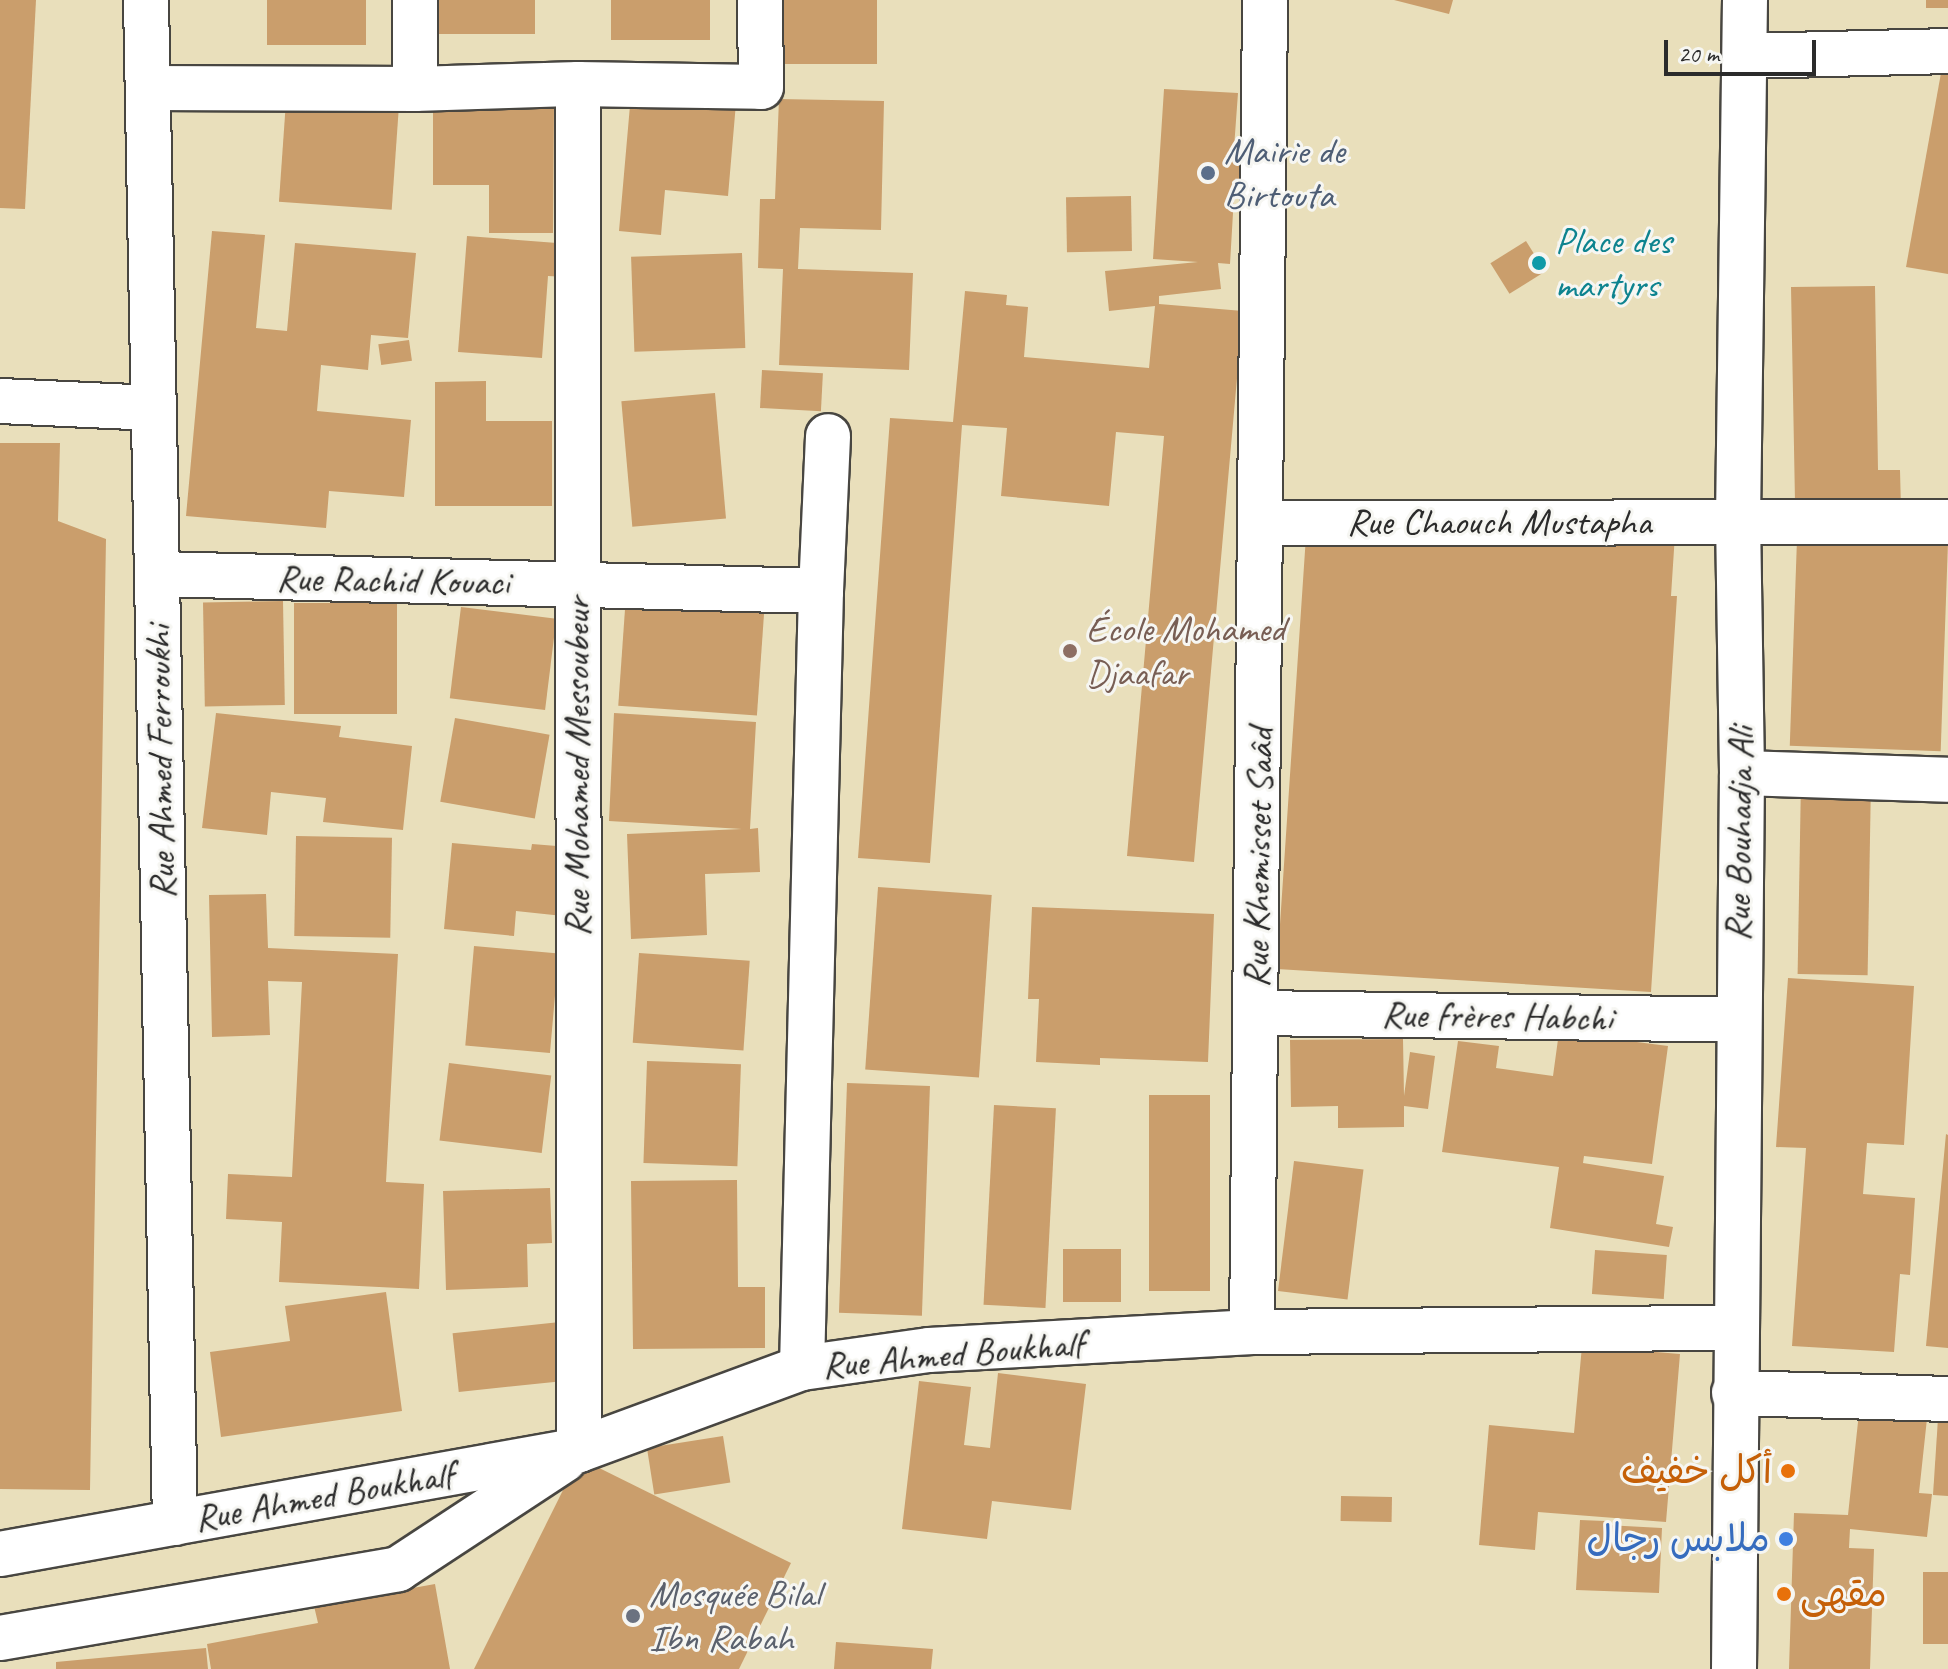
<!DOCTYPE html>
<meta charset="utf-8">
<style>
body{margin:0}
#map{position:relative;width:1948px;height:1669px;overflow:hidden;background:#e9dfbb;font-family:Caveat,"Playpen Sans Arabic",sans-serif}
div>[style]{position:absolute}
.building>*{inset:0;background:#ca9e6c;transform-origin:0 0}
.roads{filter:drop-shadow(2px 0 #484641) drop-shadow(-2px 0 #484641) drop-shadow(0 2px #484641) drop-shadow(0 -2px #484641)}
.minor>*{height:44px;margin:-22px;padding:0 22px;transform-origin:22px;border-radius:22px;background:#fff}
.major>*{height:44px;margin:-22px;padding:0 22px;transform-origin:22px;border-radius:22px;background:#fff}
.dots>*{width:22px;height:22px;translate:-50% -50%;box-sizing:border-box;border:4px solid #f6f6f2;border-radius:50%}
span{translate:-50% -50%;white-space:nowrap;text-align:center;line-height:1.15;-webkit-text-stroke:6px #f6f6f2;paint-order:stroke}
.service-label{font-size:38px;color:#4e5e75}
.left{translate:0 -50%;text-align:left}
.culture-label{font-size:38px;color:#0d838f}
.street-label{font-size:38px;color:#2b2b2b}
.education-label{font-size:38px;color:#785e54}
.food-label{font-size:38px;color:#c56008}
.right{translate:-100% -50%;text-align:right}
.shop-label{font-size:38px;color:#366cbe}
.worship-label{font-size:38px;color:#5b616d}
.scale{position:absolute;left:1664px;top:40px;width:152px;height:36px;box-sizing:border-box;border:4px solid #2b2b2b;border-top:0;padding-left:10px;font-size:24px;line-height:28px;white-space:nowrap;color:#2b2b2b;-webkit-text-stroke:6px #f6f6f2;paint-order:stroke}
</style>
<div id="map">
<div class="building">
<div style="clip-path:polygon(0 0,36px 0,25px 209px,0 208px)"></div>
<div style="left:267px;top:0;width:99px;height:45px"></div>
<div style="left:436px;top:0;width:99px;height:34px"></div>
<div style="left:611px;top:0;width:99px;height:40px"></div>
<div style="left:779px;top:0;width:98px;height:64px"></div>
<div style="clip-path:polygon(1394px 0,1453px 0,1449px 14px)"></div>
<div style="left:1926px;top:0;width:22px;height:8px"></div>
<div style="clip-path:polygon(1941px 73px,1948px 74px,1948px 274px,1906px 267px)"></div>
<div style="clip-path:polygon(1164px 89px,1238px 93px,1234px 148px,1259px 149px,1256px 198px,1234px 196px,1230px 264px,1218px 263px,1221px 289px,1159px 296px,1159px 304px,1243px 311px,1194px 862px,1127px 856px,1164px 436px,1116px 432px,1109px 506px,1001px 496px,1007px 428px,962px 425px,930px 863px,858px 858px,890px 418px,953px 422px,965px 291px,1007px 295px,1006px 305px,1028px 307px,1024px 357px,1149px 368px,1155px 306px,1109px 311px,1105px 271px,1198px 262px,1153px 259px)"></div>
<div style="clip-path:polygon(631px 94px,736px 103px,728px 196px,665px 190px,661px 235px,619px 231px)"></div>
<div style="clip-path:polygon(779px 99px,884px 101px,881px 230px,800px 228px,798px 269px,913px 273px,909px 370px,779px 365px,783px 269px,758px 268px,760px 199px,775px 199px)"></div>
<div style="left:286px;top:101px;width:113px;height:101px;rotate:4deg"></div>
<div style="clip-path:polygon(433px 102px,554px 102px,553px 233px,489px 233px,489px 185px,433px 185px)"></div>
<div style="left:1131px;top:196px;width:55px;height:65px;rotate:89deg"></div>
<div style="clip-path:polygon(212px 231px,265px 235px,256px 328px,287px 331px,295px 243px,416px 253px,408px 338px,371px 335px,368px 370px,321px 365px,317px 411px,411px 420px,404px 497px,329px 491px,326px 528px,186px 516px)"></div>
<div style="clip-path:polygon(467px 236px,570px 244px,566px 277px,548px 276px,542px 358px,458px 352px)"></div>
<div style="left:1526px;top:241px;width:36px;height:42px;rotate:58deg"></div>
<div style="left:742px;top:253px;width:95px;height:111px;rotate:88deg"></div>
<div style="clip-path:polygon(1875px 286px,1878px 470px,1900px 470px,1901px 510px,1795px 502px,1791px 287px)"></div>
<div style="left:409px;top:340px;width:21px;height:31px;rotate:82deg"></div>
<div style="left:762px;top:370px;width:61px;height:38px;rotate:3deg"></div>
<div style="clip-path:polygon(486px 381px,486px 421px,552px 421px,552px 506px,435px 506px,435px 382px)"></div>
<div style="left:715px;top:393px;width:126px;height:94px;rotate:85deg"></div>
<div style="clip-path:polygon(0 443px,60px 443px,58px 521px,106px 539px,90px 1490px,0 1489px)"></div>
<div style="clip-path:polygon(1307px 521px,1675px 534px,1671px 596px,1677px 596px,1651px 992px,1277px 969px)"></div>
<div style="left:1797px;top:539px;width:151px;height:207px;rotate:2deg"></div>
<div style="left:626px;top:595px;width:139px;height:111px;rotate:4deg"></div>
<div style="left:283px;top:601px;width:104px;height:80px;rotate:89deg"></div>
<div style="left:294px;top:603px;width:103px;height:111px"></div>
<div style="left:461px;top:607px;width:96px;height:92px;rotate:7deg"></div>
<div style="clip-path:polygon(216px 713px,341px 726px,339px 737px,412px 746px,403px 830px,323px 822px,326px 798px,271px 792px,267px 835px,202px 828px)"></div>
<div style="clip-path:polygon(614px 713px,756px 722px,750px 829px,758px 828px,760px 872px,705px 874px,707px 935px,631px 939px,627px 834px,742px 829px,609px 821px)"></div>
<div style="left:455px;top:718px;width:96px;height:85px;rotate:10deg"></div>
<div style="left:1801px;top:780px;width:70px;height:194px;rotate:1deg"></div>
<div style="left:296px;top:836px;width:96px;height:100px;rotate:1deg"></div>
<div style="clip-path:polygon(452px 843px,531px 850px,532px 844px,569px 847px,563px 916px,516px 911px,514px 936px,444px 929px)"></div>
<div style="left:878px;top:887px;width:114px;height:183px;rotate:4deg"></div>
<div style="clip-path:polygon(266px 894px,268px 948px,398px 954px,386px 1182px,424px 1184px,419px 1289px,279px 1282px,282px 1222px,226px 1219px,228px 1174px,292px 1177px,302px 982px,268px 981px,270px 1035px,212px 1037px,209px 895px)"></div>
<div style="clip-path:polygon(1032px 907px,1214px 914px,1208px 1062px,1100px 1058px,1100px 1065px,1036px 1062px,1039px 999px,1028px 999px)"></div>
<div style="left:474px;top:946px;width:85px;height:100px;rotate:5deg"></div>
<div style="left:639px;top:953px;width:111px;height:90px;rotate:4deg"></div>
<div style="clip-path:polygon(1788px 978px,1914px 986px,1904px 1145px,1867px 1143px,1863px 1194px,1915px 1198px,1910px 1275px,1900px 1274px,1894px 1352px,1792px 1346px,1806px 1148px,1776px 1147px)"></div>
<div style="clip-path:polygon(1559px 1032px,1668px 1046px,1652px 1164px,1584px 1156px,1583px 1163px,1664px 1176px,1656px 1224px,1673px 1227px,1669px 1247px,1550px 1228px,1559px 1167px,1442px 1152px,1458px 1041px,1499px 1046px,1496px 1068px,1553px 1076px)"></div>
<div style="clip-path:polygon(1403px 1039px,1404px 1096px,1410px 1052px,1435px 1056px,1428px 1109px,1404px 1106px,1404px 1127px,1338px 1128px,1338px 1106px,1291px 1107px,1290px 1040px)"></div>
<div style="left:647px;top:1061px;width:94px;height:102px;rotate:2deg"></div>
<div style="left:449px;top:1063px;width:103px;height:78px;rotate:7deg"></div>
<div style="left:847px;top:1083px;width:83px;height:230px;rotate:2deg"></div>
<div style="left:1149px;top:1095px;width:61px;height:196px"></div>
<div style="left:994px;top:1105px;width:62px;height:200px;rotate:3deg"></div>
<div style="clip-path:polygon(1946px 1134px,1948px 1135px,1948px 1348px,1926px 1346px)"></div>
<div style="left:1294px;top:1161px;width:70px;height:131px;rotate:7deg"></div>
<div style="clip-path:polygon(737px 1180px,738px 1287px,765px 1287px,765px 1348px,633px 1349px,631px 1181px)"></div>
<div style="clip-path:polygon(550px 1188px,552px 1243px,527px 1244px,528px 1287px,446px 1290px,443px 1191px)"></div>
<div style="left:1063px;top:1249px;width:58px;height:53px"></div>
<div style="left:1595px;top:1250px;width:72px;height:44px;rotate:4deg"></div>
<div style="clip-path:polygon(386px 1292px,402px 1411px,221px 1437px,210px 1352px,290px 1341px,285px 1306px)"></div>
<div style="left:560px;top:1322px;width:59px;height:108px;rotate:84deg"></div>
<div style="clip-path:polygon(1582px 1346px,1680px 1354px,1666px 1522px,1538px 1512px,1535px 1550px,1479px 1545px,1489px 1425px,1574px 1433px)"></div>
<div style="clip-path:polygon(998px 1373px,1086px 1384px,1071px 1510px,992px 1501px,987px 1539px,902px 1529px,919px 1381px,971px 1387px,964px 1445px,990px 1448px)"></div>
<div style="clip-path:polygon(1861px 1394px,1929px 1400px,1919px 1493px,1932px 1494px,1927px 1537px,1850px 1529px,1849px 1548px,1874px 1549px,1870px 1669px,1789px 1669px,1794px 1513px,1848px 1515px)"></div>
<div style="clip-path:polygon(1939px 1403px,1948px 1404px,1948px 1496px,1933px 1495px)"></div>
<div style="left:723px;top:1436px;width:47px;height:77px;rotate:81deg"></div>
<div style="clip-path:polygon(579px 1458px,791px 1563px,739px 1669px,474px 1669px)"></div>
<div style="left:1341px;top:1496px;width:51px;height:25px;rotate:1deg"></div>
<div style="clip-path:polygon(1580px 1520px,1605px 1521px,1606px 1525px,1662px 1528px,1659px 1593px,1576px 1590px)"></div>
<div style="left:1923px;top:1572px;width:25px;height:72px"></div>
<div style="clip-path:polygon(435px 1584px,450px 1669px,211px 1669px,207px 1644px,318px 1623px,314px 1606px)"></div>
<div style="clip-path:polygon(836px 1642px,933px 1649px,931px 1669px,834px 1669px)"></div>
<div style="clip-path:polygon(206px 1648px,208px 1669px,56px 1669px,56px 1662px)"></div>
</div>
<div class="roads">
<div class="minor">
<div style="left:146px;top:0;width:1523px;rotate:88.91deg"></div>
<div style="left:415px;top:0;width:89px;rotate:90deg"></div>
<div style="left:1746px;top:56px;width:202px;rotate:-1.4deg"></div>
<div style="left:578px;top:84px;width:1366px;rotate:89.96deg"></div>
<div style="left:148px;top:88px;width:267px;rotate:0.2deg"></div>
<div style="left:415px;top:89px;width:163px;rotate:-1.8deg"></div>
<div style="left:578px;top:84px;width:183px;rotate:0.9deg"></div>
<div style="left:761px;top:87px;width:87px;rotate:-90.7deg"></div>
<div style="left:0;top:401px;width:154px;rotate:2.6deg"></div>
<div style="left:1261px;top:523px;width:687px;rotate:-0.08deg"></div>
<div style="left:157px;top:574px;width:664px;rotate:1.47deg"></div>
<div style="left:1742px;top:773px;width:206px;rotate:1.9deg"></div>
<div style="left:1256px;top:1013px;width:481px;rotate:0.8deg"></div>
<div style="left:1252px;top:1332px;width:1332px;rotate:-89.44deg"></div>
<div style="left:802px;top:1368px;width:777px;rotate:-88.6deg"></div>
<div style="left:821px;top:591px;width:155px;rotate:-87.4deg"></div>
<div style="left:1734px;top:1393px;width:214px;rotate:1.6deg"></div>
<div style="left:0;top:1554px;width:588px;rotate:-10.18deg"></div>
<div style="left:579px;top:1450px;width:238px;rotate:-20.2deg"></div>
<div style="left:802px;top:1368px;width:128px;rotate:-8.1deg"></div>
<div style="left:929px;top:1350px;width:324px;rotate:-3.2deg"></div>
<div style="left:1252px;top:1332px;width:485px;rotate:-0.5deg"></div>
<div style="left:0;top:1638px;width:404px;rotate:-9.8deg"></div>
<div style="left:398px;top:1569px;width:199px;rotate:-33.3deg"></div>
</div>
<div class="major">
<div style="left:1734px;top:1669px;width:896px;rotate:-89.49deg"></div>
<div style="left:1742px;top:773px;width:253px;rotate:-90.9deg"></div>
<div style="left:1738px;top:520px;width:520px;rotate:-89.23deg"></div>
</div>
</div>
<div class="dots">
<div style="left:1208px;top:173px;background:#5c6f8a"></div>
<div style="left:1539px;top:263px;background:#0f9aa8"></div>
<div style="left:1070px;top:651px;background:#8d6e63"></div>
<div style="left:1788px;top:1471px;background:#e8710a"></div>
<div style="left:1786px;top:1539px;background:#3f7fe0"></div>
<div style="left:1784px;top:1594px;background:#e8710a"></div>
<div style="left:633px;top:1616px;background:#6b7280"></div>
</div>
<div class="service-label">
<span class="left" style="left:1224px;top:173px">Mairie de<br>Birtouta</span>
</div>
<div class="culture-label">
<span class="left" style="left:1555px;top:263px">Place des<br>martyrs</span>
</div>
<div class="street-label">
<span style="left:1499px;top:522px">Rue Chaouch Mustapha</span>
<span style="left:393px;top:580px;rotate:1deg">Rue Rachid Kouaci</span>
<span style="left:160px;top:762px;rotate:-91deg">Rue Ahmed Ferroukhi</span>
<span style="left:577px;top:767px;rotate:-90deg">Rue Mohamed Messoubeur</span>
<span style="left:1739px;top:834px;rotate:-89deg">Rue Bouhadja Ali</span>
<span style="left:1258px;top:858px;rotate:-89deg">Rue Khemisset Saâd</span>
<span style="left:1497px;top:1016px;rotate:1deg">Rue frères Habchi</span>
<span style="left:953px;top:1354px;rotate:-5deg">Rue Ahmed Boukhalf</span>
<span style="left:324px;top:1496px;rotate:-10deg">Rue Ahmed Boukhalf</span>
</div>
<div class="education-label">
<span class="left" style="left:1086px;top:651px">École Mohamed<br>Djaafar</span>
</div>
<div class="food-label">
<span class="right" style="left:1772px;top:1471px">أكل خفيف</span>
<span class="left" style="left:1800px;top:1594px">مقهى</span>
</div>
<div class="shop-label">
<span class="right" style="left:1770px;top:1539px">ملابس رجال</span>
</div>
<div class="worship-label">
<span class="left" style="left:649px;top:1616px">Mosquée Bilal<br>Ibn Rabah</span>
</div>
<div class="scale">20 m</div>
</div>
